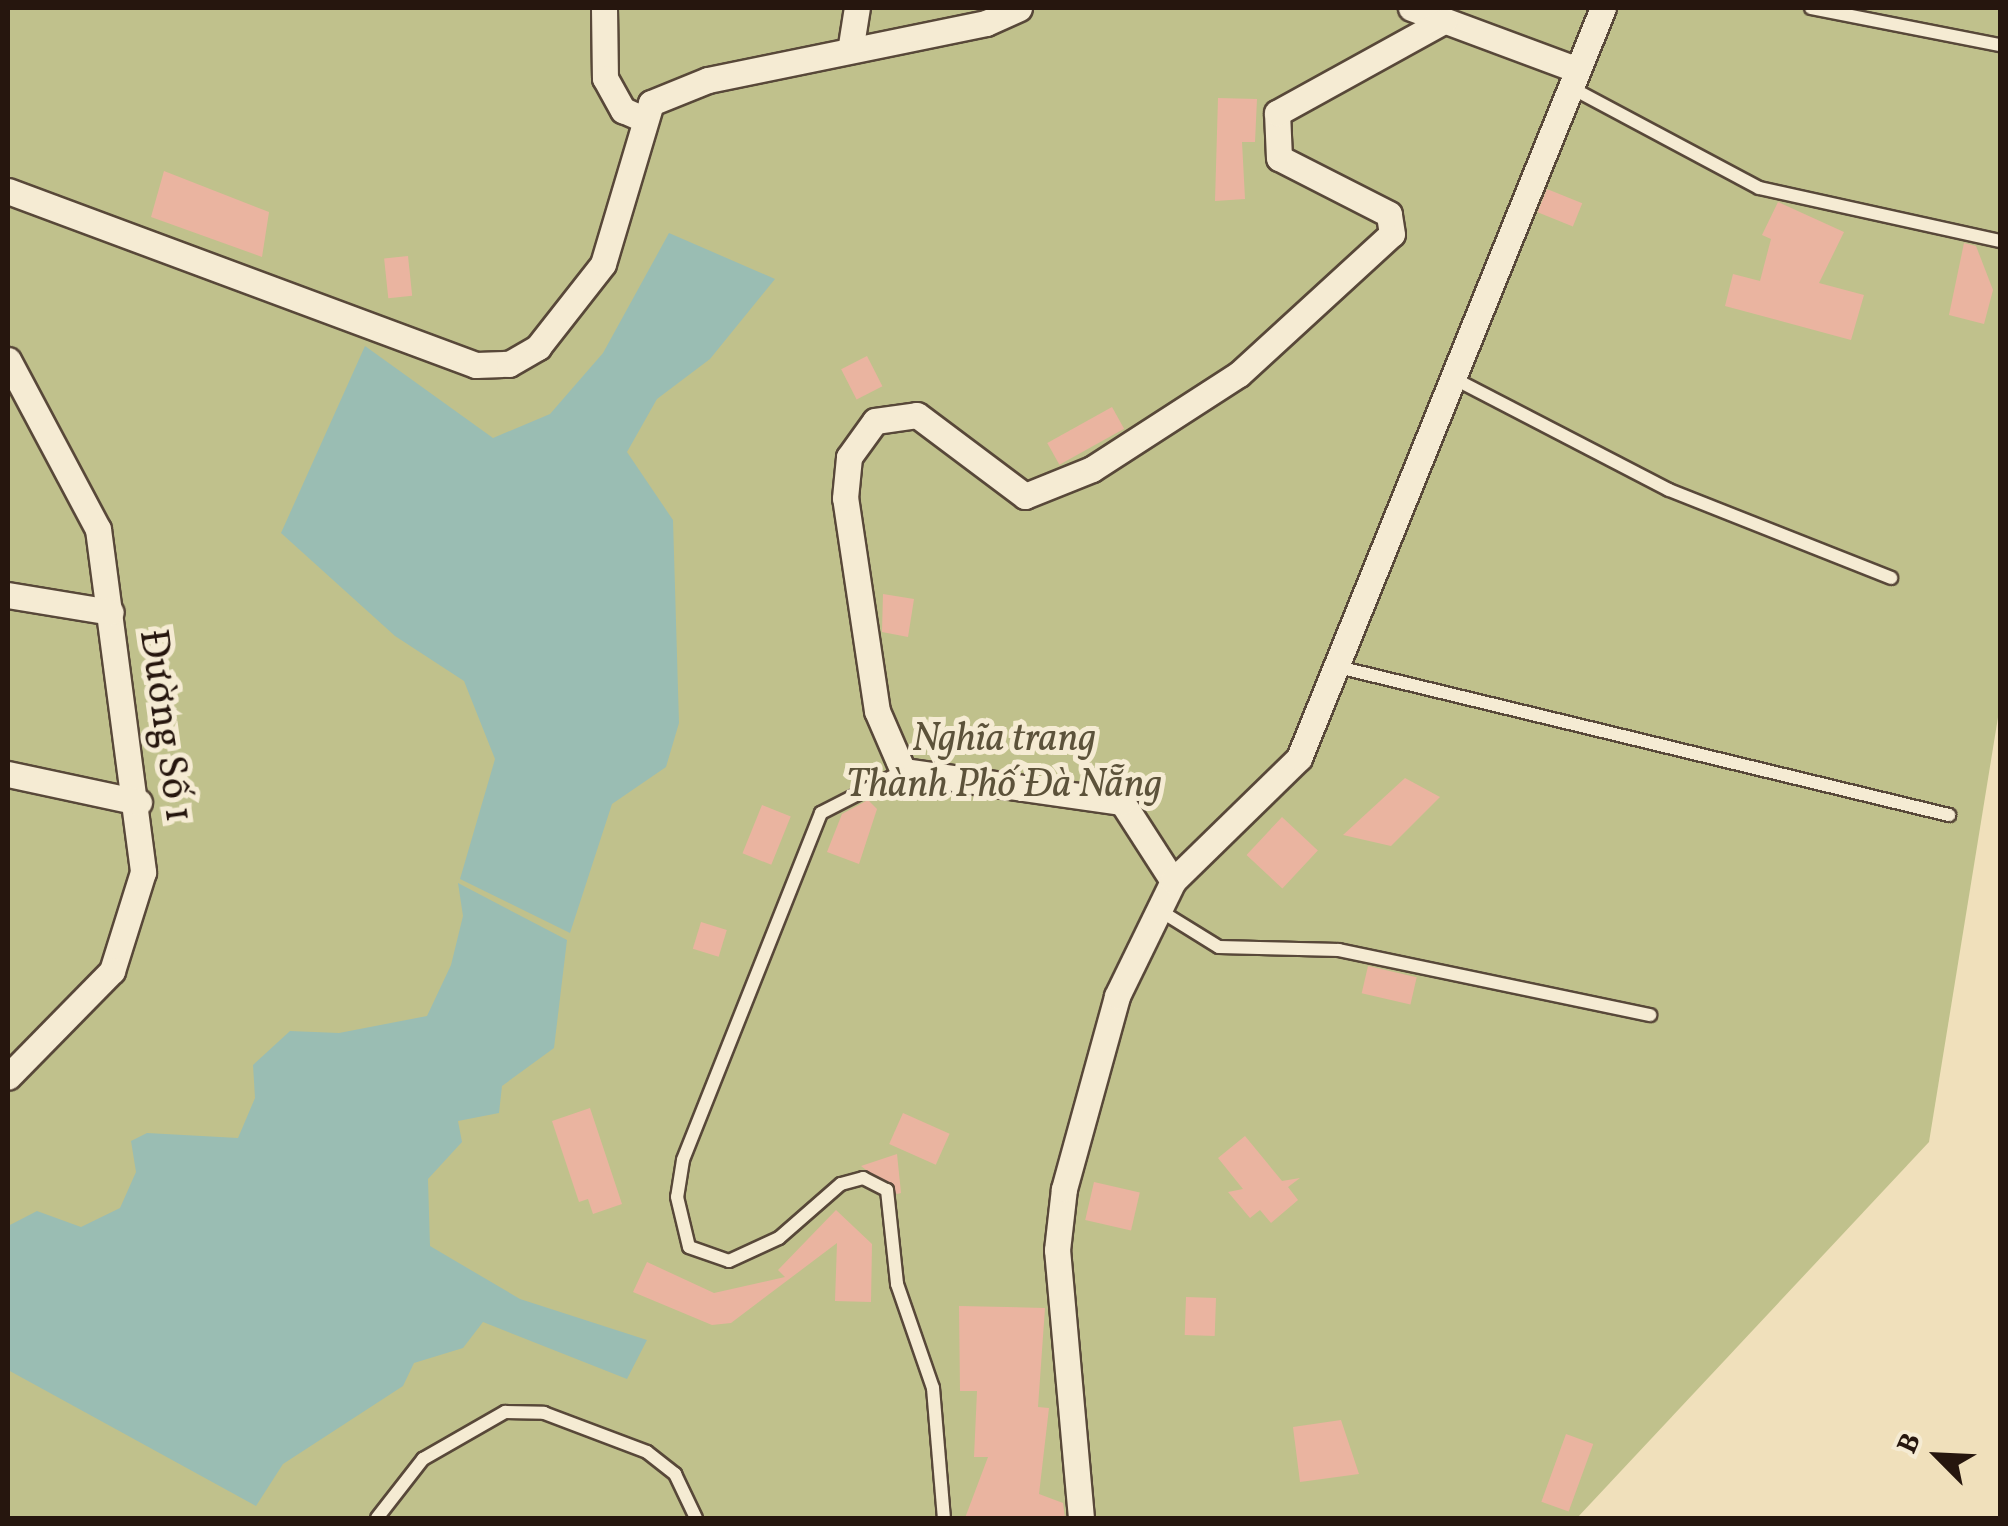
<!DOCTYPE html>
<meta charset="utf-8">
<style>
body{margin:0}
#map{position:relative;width:2008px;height:1526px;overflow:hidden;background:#f0e0bb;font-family:Vollkorn,serif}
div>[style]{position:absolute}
.green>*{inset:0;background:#c0c18c}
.water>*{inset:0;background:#9abdb3}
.building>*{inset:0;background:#eab4a0;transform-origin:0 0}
.roads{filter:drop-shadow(2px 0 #584839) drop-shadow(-2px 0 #584839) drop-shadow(0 2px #584839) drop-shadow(0 -2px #584839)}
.service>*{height:12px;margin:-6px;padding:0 6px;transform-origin:6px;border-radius:6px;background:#f5ebd3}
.minor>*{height:25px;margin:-12.5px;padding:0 12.5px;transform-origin:12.5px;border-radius:12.5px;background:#f5ebd3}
span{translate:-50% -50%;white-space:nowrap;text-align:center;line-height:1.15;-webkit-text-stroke:10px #f5ebd3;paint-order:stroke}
.street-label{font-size:40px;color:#26160e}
.park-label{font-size:40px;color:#5c523a;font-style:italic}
.frame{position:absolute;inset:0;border:10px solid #26160e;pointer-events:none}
.north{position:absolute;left:1888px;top:1406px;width:100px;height:100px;-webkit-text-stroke:8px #f5ebd3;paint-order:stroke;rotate:294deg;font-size:28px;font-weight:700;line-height:40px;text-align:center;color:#26160e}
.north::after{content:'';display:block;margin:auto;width:35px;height:45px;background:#26160e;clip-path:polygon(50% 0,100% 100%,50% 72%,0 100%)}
</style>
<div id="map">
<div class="green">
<div style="clip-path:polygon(8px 8px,2000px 8px,2000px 705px,1929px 1142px,1577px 1518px,8px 1518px)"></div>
</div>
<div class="water">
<div style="clip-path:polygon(669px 233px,775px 279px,710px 359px,657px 399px,627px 452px,673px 520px,679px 723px,666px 767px,612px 804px,570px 933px,460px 879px,495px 759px,464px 681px,395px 636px,281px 533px,365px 346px,493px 438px,550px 414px,603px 353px)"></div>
<div style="clip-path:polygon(458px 883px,567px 940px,554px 1048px,502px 1086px,499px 1113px,458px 1121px,462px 1142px,428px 1179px,430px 1246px,520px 1299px,647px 1340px,627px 1379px,483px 1322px,463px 1348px,414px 1363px,403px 1386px,283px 1464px,256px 1506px,8px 1370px,8px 1226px,37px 1211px,81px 1227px,120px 1208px,136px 1172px,131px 1141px,147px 1133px,238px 1138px,255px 1098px,253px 1065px,290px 1031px,339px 1033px,427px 1016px,451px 965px,463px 916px)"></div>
</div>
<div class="building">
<div style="clip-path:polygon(1218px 98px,1257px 99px,1255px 142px,1242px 142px,1245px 199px,1215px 201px)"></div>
<div style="clip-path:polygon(164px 171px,269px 212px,262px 257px,151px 217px)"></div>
<div style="left:1547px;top:189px;width:38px;height:25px;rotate:22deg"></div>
<div style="clip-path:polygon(1778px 202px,1844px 232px,1819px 283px,1864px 295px,1851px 340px,1725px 306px,1733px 274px,1760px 281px,1771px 239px,1762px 235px)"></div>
<div style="clip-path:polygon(1964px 243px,1976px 246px,1993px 290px,1984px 324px,1949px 315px)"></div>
<div style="left:408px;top:256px;width:40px;height:24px;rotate:84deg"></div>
<div style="left:867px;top:356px;width:34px;height:29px;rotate:63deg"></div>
<div style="left:1112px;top:407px;width:25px;height:74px;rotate:61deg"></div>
<div style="clip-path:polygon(883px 594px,914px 599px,908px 637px,882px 632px)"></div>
<div style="clip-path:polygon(1405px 778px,1440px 797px,1391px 846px,1343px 835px)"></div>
<div style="clip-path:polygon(868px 800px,877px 809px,859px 864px,827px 852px,842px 814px)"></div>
<div style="left:762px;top:805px;width:31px;height:52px;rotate:22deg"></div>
<div style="left:1282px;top:817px;width:49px;height:52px;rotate:43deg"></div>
<div style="left:701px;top:922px;width:27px;height:28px;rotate:17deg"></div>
<div style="left:1368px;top:966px;width:50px;height:28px;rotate:13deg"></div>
<div style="clip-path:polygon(590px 1108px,622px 1204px,593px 1214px,588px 1199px,579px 1202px,552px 1121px)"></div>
<div style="left:903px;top:1113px;width:51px;height:34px;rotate:24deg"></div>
<div style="clip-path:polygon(1245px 1136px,1282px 1181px,1300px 1178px,1288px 1187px,1298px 1200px,1271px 1223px,1260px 1210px,1250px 1218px,1228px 1192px,1243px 1189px,1218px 1158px)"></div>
<div style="clip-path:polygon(897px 1154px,901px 1193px,897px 1194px,861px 1166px)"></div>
<div style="left:1094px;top:1182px;width:47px;height:39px;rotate:13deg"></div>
<div style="clip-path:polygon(836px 1210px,872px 1244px,871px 1302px,835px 1301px,837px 1243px,731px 1323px,712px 1325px,633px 1292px,647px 1262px,714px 1293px,785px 1277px,778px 1270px)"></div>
<div style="left:1216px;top:1298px;width:38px;height:30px;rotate:92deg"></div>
<div style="clip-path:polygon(959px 1306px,1045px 1308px,1038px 1407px,1049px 1408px,1039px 1494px,1063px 1503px,1065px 1518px,965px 1518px,988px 1457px,974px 1457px,977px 1391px,960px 1391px)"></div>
<div style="clip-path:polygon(1341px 1420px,1359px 1474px,1300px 1482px,1293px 1427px)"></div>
<div style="left:1566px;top:1434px;width:29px;height:72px;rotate:20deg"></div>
</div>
<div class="roads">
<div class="service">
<div style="left:1811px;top:8px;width:193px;rotate:11.1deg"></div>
<div style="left:1570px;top:87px;width:214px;rotate:28.1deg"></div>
<div style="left:1759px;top:188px;width:247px;rotate:12.4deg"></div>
<div style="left:1453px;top:378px;width:243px;rotate:27.4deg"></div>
<div style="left:1669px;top:490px;width:239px;rotate:21.6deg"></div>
<div style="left:1338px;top:667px;width:629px;rotate:13.62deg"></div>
<div style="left:903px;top:771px;width:92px;rotate:152.9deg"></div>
<div style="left:821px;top:813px;width:373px;rotate:111.7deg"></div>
<div style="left:683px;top:1160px;width:37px;rotate:99deg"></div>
<div style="left:677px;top:1197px;width:51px;rotate:76.5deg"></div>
<div style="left:689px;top:1247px;width:42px;rotate:19.3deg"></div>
<div style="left:729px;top:1261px;width:55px;rotate:-24.7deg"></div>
<div style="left:779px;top:1238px;width:82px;rotate:-41.1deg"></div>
<div style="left:841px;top:1184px;width:23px;rotate:-15deg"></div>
<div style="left:863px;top:1178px;width:27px;rotate:27deg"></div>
<div style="left:887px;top:1190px;width:95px;rotate:83.9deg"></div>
<div style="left:897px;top:1284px;width:110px;rotate:70.9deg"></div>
<div style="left:933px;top:1388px;width:130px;rotate:85.2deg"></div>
<div style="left:1159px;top:910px;width:70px;rotate:31.7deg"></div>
<div style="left:1219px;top:947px;width:120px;rotate:1.4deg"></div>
<div style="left:1339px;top:950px;width:318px;rotate:11.8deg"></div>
<div style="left:377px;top:1518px;width:75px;rotate:-52.1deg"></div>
<div style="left:423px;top:1459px;width:95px;rotate:-29.8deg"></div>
<div style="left:505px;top:1412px;width:39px;rotate:1deg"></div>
<div style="left:544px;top:1413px;width:110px;rotate:20.7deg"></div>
<div style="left:647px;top:1452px;width:36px;rotate:38deg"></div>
<div style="left:675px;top:1474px;width:49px;rotate:64.5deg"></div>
</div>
<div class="minor">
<div style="left:604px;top:8px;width:70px;rotate:89.2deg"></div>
<div style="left:605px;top:78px;width:37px;rotate:61deg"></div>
<div style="left:623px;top:110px;width:22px;rotate:24deg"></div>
<div style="left:1411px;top:8px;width:172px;rotate:20.4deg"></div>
<div style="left:851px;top:45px;width:37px;rotate:-81deg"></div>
<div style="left:8px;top:191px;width:499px;rotate:20.4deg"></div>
<div style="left:476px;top:365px;width:33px;rotate:-2deg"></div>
<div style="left:509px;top:364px;width:34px;rotate:-30deg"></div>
<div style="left:538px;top:347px;width:105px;rotate:-51.9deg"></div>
<div style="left:603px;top:264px;width:168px;rotate:-73.4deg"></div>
<div style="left:651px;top:103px;width:61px;rotate:-22deg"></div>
<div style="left:708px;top:80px;width:284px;rotate:-11.6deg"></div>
<div style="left:986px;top:23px;width:36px;rotate:-24deg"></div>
<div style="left:8px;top:360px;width:191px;rotate:62deg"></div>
<div style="left:98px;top:529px;width:346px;rotate:82.5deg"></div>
<div style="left:143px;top:872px;width:104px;rotate:107.4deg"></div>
<div style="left:112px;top:971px;width:148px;rotate:134.5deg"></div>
<div style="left:8px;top:595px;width:104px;rotate:9.4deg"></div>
<div style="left:8px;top:774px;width:134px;rotate:12.1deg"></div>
<div style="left:1173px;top:881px;width:94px;rotate:-122.8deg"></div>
<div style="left:1122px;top:802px;width:221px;rotate:-171.9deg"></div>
<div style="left:903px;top:771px;width:65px;rotate:-113.4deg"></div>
<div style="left:877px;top:711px;width:215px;rotate:-98.5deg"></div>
<div style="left:845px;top:498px;width:41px;rotate:-84.4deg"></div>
<div style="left:849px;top:457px;width:44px;rotate:-54.2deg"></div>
<div style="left:875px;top:421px;width:42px;rotate:-8.1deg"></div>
<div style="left:917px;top:415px;width:135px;rotate:36.9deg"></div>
<div style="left:1025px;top:496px;width:72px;rotate:-21.9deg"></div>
<div style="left:1092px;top:469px;width:175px;rotate:-32.9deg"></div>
<div style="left:1239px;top:374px;width:207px;rotate:-42.5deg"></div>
<div style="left:1392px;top:234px;width:20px;rotate:-99deg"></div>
<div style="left:1389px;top:214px;width:123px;rotate:-153deg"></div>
<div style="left:1279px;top:158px;width:45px;rotate:-92.5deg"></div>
<div style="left:1277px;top:113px;width:191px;rotate:-28.9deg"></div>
<div style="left:1081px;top:1518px;width:269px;rotate:-95.1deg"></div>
<div style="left:1057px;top:1250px;width:61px;rotate:-83.5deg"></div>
<div style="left:1064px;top:1189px;width:200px;rotate:-74.6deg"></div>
<div style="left:1117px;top:996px;width:128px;rotate:-64deg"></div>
<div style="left:1173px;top:881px;width:176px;rotate:-44.3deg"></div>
<div style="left:1299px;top:758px;width:809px;rotate:-67.94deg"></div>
</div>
</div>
<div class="street-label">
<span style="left:164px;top:726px;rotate:82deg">Đường Số 1</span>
</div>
<div class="park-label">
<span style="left:1004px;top:763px">Nghĩa trang<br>Thành Phố Đà Nẵng</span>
</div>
<div class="frame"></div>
<div class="north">B</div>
</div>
